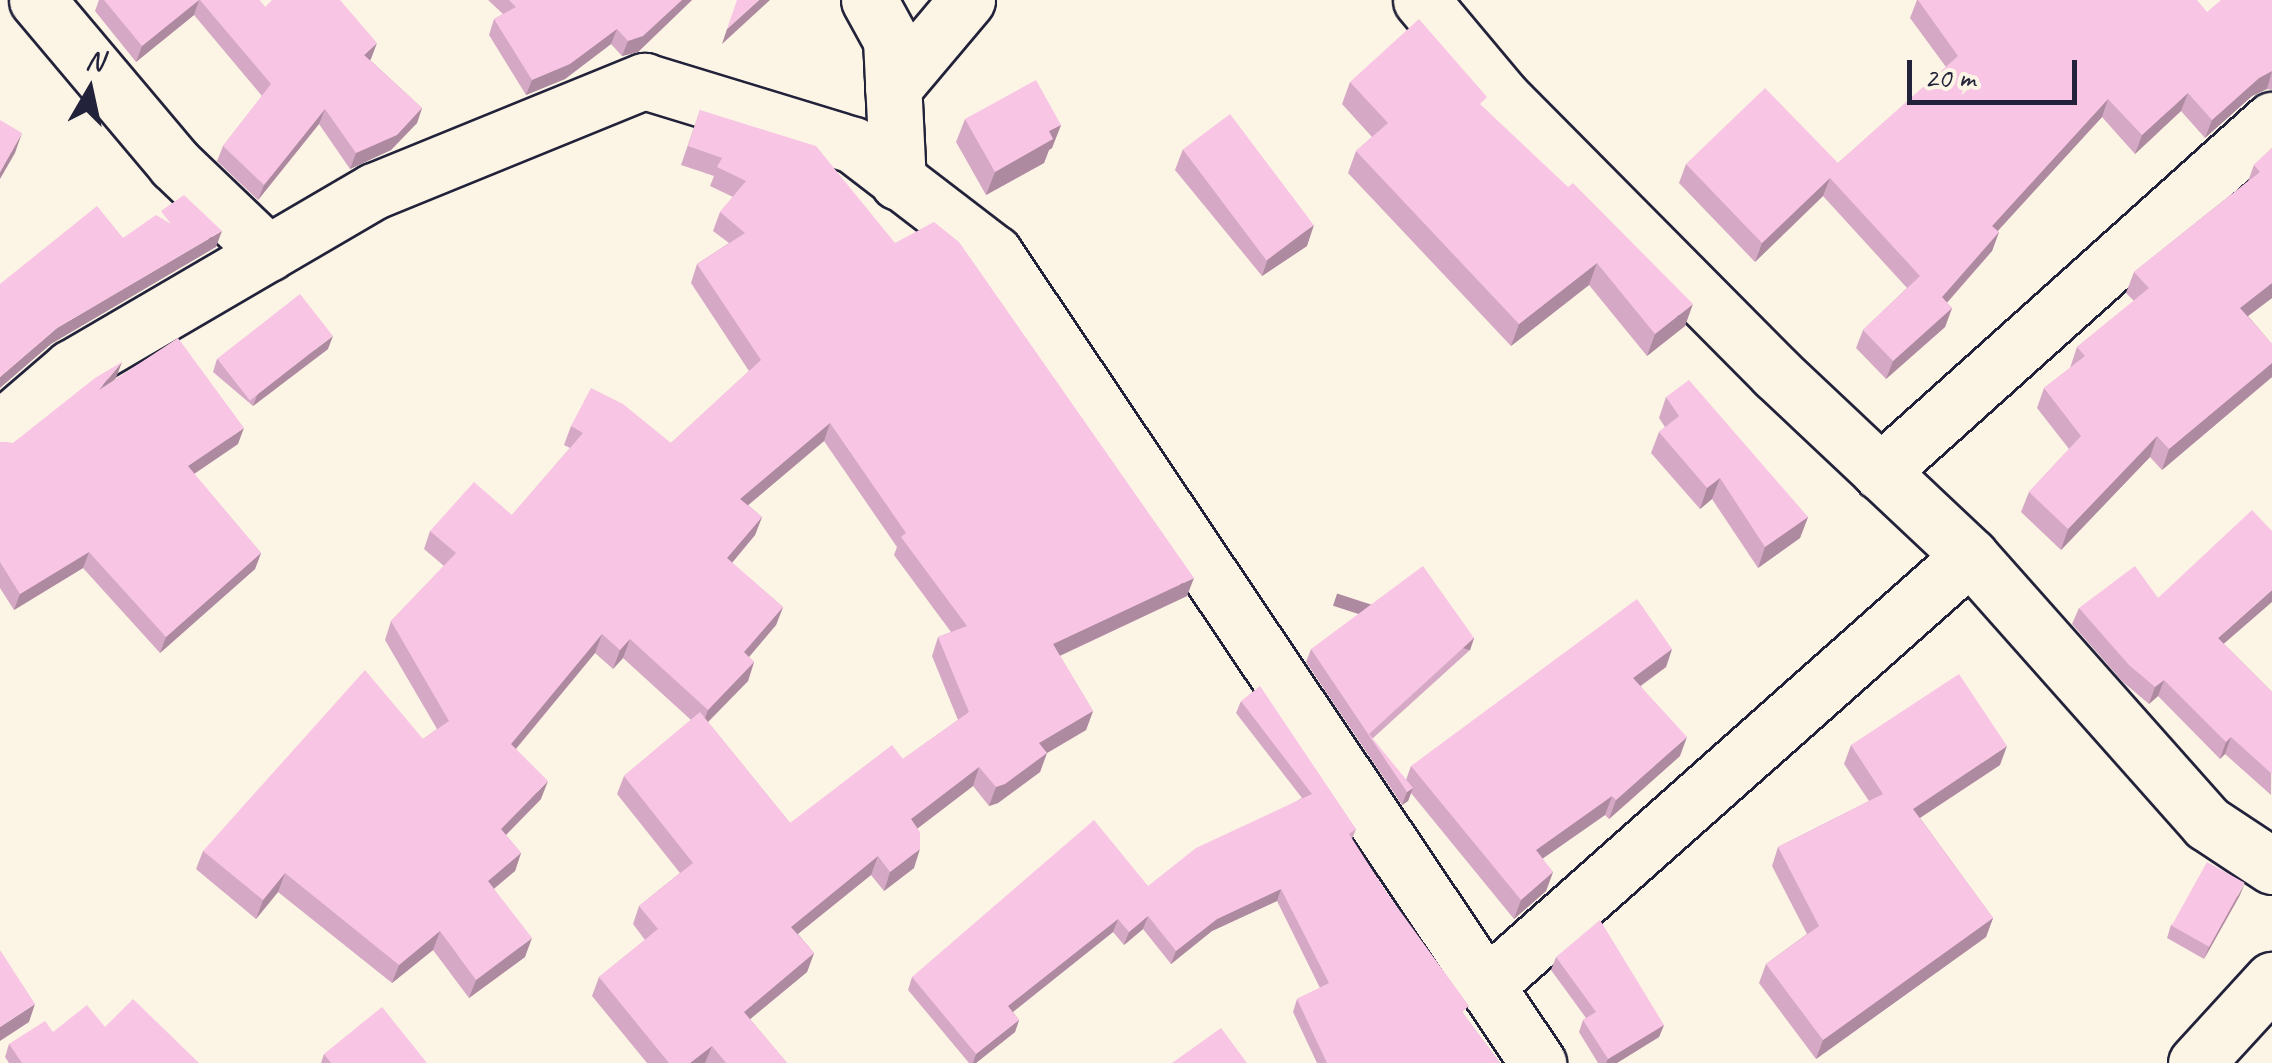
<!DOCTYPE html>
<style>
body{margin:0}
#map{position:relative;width:2272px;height:1063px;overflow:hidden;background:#fcf5e5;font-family:Caveat,sans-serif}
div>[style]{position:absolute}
.roads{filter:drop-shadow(2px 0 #22223b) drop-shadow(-2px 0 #22223b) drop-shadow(0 2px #22223b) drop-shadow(0 -2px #22223b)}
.minor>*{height:55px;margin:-27.5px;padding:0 27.5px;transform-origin:27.5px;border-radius:27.5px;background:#fcf5e5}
.wall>*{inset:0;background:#d5a9c5}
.shaded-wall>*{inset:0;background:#ae8aa0;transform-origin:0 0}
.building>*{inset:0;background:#f8c5e5;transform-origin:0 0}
span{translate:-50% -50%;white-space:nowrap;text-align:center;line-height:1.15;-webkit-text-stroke:8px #fcf5e5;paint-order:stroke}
.north{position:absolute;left:40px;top:40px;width:100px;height:100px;-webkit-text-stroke:8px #fcf5e5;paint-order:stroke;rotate:9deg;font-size:28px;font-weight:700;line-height:40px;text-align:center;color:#22223b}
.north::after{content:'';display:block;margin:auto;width:35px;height:45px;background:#22223b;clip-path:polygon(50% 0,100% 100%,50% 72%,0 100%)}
.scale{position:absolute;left:1907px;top:60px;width:170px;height:45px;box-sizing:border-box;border:5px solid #22223b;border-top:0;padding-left:12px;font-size:30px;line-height:35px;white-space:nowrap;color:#22223b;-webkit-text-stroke:8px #fcf5e5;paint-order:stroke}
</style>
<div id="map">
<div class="roads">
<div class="minor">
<div style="left:37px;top:0;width:214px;rotate:49.9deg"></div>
<div style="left:175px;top:164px;width:129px;rotate:43.7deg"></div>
<div style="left:869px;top:0;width:46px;rotate:61.2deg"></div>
<div style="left:891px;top:40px;width:142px;rotate:87.2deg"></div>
<div style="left:1421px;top:0;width:126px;rotate:50.1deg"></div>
<div style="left:1502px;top:97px;width:389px;rotate:45.2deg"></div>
<div style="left:1776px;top:373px;width:267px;rotate:43.3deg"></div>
<div style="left:1970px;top:556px;width:357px;rotate:48.4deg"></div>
<div style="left:2207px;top:823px;width:78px;rotate:33.5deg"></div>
<div style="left:893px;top:88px;width:115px;rotate:-49.9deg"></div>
<div style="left:0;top:429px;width:94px;rotate:-40.7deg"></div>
<div style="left:71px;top:368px;width:351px;rotate:-30.3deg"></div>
<div style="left:374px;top:191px;width:292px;rotate:-22.2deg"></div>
<div style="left:644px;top:81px;width:219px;rotate:17deg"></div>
<div style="left:853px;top:145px;width:178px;rotate:37.5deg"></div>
<div style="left:994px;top:253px;width:976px;rotate:56.11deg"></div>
<div style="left:1880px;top:472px;width:527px;rotate:-41.92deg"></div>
<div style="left:1486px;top:986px;width:647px;rotate:-41.62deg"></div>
<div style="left:2196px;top:1063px;width:113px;rotate:-47.5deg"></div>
</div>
</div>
<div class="wall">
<div style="clip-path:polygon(99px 0,259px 0,265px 7px,371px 59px,370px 60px,422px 108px,417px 123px,391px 150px,350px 169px,319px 124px,258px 200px,217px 161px,223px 146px,262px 96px,194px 15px,136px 62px,95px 11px)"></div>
<div style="clip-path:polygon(488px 0,692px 0,638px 52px,622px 56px,611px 44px,565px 79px,526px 95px,489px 35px,494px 19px,503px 14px)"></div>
<div style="clip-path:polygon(1917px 0,2207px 12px,2238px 1px,2272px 0,2272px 90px,2267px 89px,2252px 96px,2205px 138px,2181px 111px,2135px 154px,2102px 117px,1997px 231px,1999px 232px,1992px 251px,1947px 303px,1952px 308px,1945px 327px,1886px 379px,1856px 348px,1863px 330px,1907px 288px,1823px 196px,1755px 262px,1679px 183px,1686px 164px,1838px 163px,1946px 67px,1910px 18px)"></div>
<div style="clip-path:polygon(1350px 82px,1483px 107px,1685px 326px,1647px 356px,1589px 285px,1511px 346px,1348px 173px,1356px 151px,1372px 137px,1342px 104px)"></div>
<div style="clip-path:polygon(evenodd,700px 110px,895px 243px,1187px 596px,1060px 656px,1093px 711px,1086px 730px,1047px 753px,1040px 772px,998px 803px,989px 806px,973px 786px,918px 828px,914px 868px,884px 891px,871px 875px,798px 934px,814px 953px,807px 972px,750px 1019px,787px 1063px,647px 1063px,592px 996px,599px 977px,645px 940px,633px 924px,639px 906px,680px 873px,617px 794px,624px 776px,691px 720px,623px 658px,613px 669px,595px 653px,516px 749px,541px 799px,506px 835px,521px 853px,515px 871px,494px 889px,525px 957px,469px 998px,433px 950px,392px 983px,278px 892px,256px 919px,196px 869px,203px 851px,423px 739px,437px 729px,385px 640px,391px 621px,444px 566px,424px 549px,430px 531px,512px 515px,570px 448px,564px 445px,571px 426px,671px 443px,749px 371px,691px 283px,697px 264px,729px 243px,713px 231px,720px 212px,733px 197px,710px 186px,714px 176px,681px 165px,700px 110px,824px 441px,897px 547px,894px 555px,951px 632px,938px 637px,932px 656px,958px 720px,903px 759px,790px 823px,708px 722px,748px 681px,754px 662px,749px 657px,776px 625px,783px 607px,732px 563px,755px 535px,762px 517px,748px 505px,824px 441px)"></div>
<div style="clip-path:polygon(965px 119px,1061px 125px,1052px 148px,1049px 150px,1044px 163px,986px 195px,956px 142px)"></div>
<div style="clip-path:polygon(2272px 148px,2272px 298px,2248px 316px,2272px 344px,2272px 377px,2162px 470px,2150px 457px,2061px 550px,2021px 512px,2029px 492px,2069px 449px,2037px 408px,2044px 388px,2070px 368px,2077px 347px,2134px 301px,2126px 293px,2134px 272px,2248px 181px,2254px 165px)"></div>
<div style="clip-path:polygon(1183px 149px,1307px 246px,1262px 276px,1175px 170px)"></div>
<div style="clip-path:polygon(328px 349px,253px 406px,213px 372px,217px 359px)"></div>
<div style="clip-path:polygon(116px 378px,114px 380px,238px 444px,194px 474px,261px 553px,255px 569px,160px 653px,83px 568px,14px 610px,0 588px,0 442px,13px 443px)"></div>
<div style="clip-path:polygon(1666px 397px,1808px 517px,1800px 538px,1758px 568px,1712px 499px,1700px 509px,1651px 453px,1659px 432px,1665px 427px,1659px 418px)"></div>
<div style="clip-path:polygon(2158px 598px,2224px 644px,2272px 692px,2271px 795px,2225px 754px,2220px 759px,2158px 696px,2149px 704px,2123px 682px,2072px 624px,2079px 608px)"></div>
<div style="clip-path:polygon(1474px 638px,1470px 650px,1372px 739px,1406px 780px,1411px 766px,1672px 649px,1666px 667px,1641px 686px,1680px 756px,1609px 819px,1605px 815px,1542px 859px,1553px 872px,1546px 891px,1514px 919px,1411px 793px,1408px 801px,1402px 805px,1306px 662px,1311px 649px)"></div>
<div style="clip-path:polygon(1241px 701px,1356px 829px,1352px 839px,1465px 1016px,1500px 1063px,1317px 1063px,1293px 1012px,1297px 999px,1320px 988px,1277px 901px,1212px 931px,1171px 964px,1143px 929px,1124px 945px,1113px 932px,1013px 1012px,1019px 1020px,1015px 1032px,976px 1063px,969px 1063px,908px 990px,912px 977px,1148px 886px,1302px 798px,1236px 713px)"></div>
<div style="clip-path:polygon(1851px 745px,2000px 765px,1920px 818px,1993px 918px,1986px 937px,1816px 1059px,1759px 983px,1766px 964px,1807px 934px,1772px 866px,1778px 847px,1869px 801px,1844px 764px)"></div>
<div style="clip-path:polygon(2240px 895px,2204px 959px,2167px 938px,2171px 925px)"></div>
<div style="clip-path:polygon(1556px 957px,1664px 1025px,1659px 1037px,1617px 1063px,1598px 1063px,1579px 1032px,1583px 1020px,1586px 1018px,1551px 970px)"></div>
<div style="clip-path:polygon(105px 1027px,199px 1063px,9px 1063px,5px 1057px,9px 1044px,53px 1032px)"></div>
<div style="clip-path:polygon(324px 1054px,427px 1063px,321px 1063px)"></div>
</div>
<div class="shaded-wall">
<div style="clip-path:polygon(199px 0,194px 15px,136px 62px,142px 46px)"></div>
<div style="clip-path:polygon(682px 0,692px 0,638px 52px,622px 56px,628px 41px)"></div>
<div style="clip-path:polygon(759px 0,770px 0,722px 44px,727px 29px)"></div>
<div style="clip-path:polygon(617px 29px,611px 44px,565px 79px,526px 95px,532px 80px)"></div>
<div style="clip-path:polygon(377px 43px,371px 59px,358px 70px,364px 55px)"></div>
<div style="clip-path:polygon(2272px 71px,2267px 89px,2252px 96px,2205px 138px,2212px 120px,2259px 78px)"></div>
<div style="clip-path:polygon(2188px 93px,2181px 111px,2135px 154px,2142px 135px)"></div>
<div style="clip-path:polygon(2108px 99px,2102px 117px,1985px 245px,1992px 226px)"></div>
<div style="clip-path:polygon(422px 108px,417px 123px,391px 150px,350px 169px,356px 153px)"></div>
<div style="clip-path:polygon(325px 109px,319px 124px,258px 200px,264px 185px)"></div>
<div style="clip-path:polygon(1061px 125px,1052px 148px,1049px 150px,1044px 163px,986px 195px,995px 172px,1049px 131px)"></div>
<div style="clip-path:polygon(22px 133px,15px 153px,0 179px,0 172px)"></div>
<div style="clip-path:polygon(1830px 178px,1823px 196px,1755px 262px,1762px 243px)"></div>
<div style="clip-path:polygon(1314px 225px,1307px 246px,1262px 276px,1269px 255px)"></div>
<div style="clip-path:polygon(222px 231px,216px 247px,51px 344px,0 388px,0 377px,57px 328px)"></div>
<div style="clip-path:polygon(1999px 232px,1992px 251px,1935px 316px,1942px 297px)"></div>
<div style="clip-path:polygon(1597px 263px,1589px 285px,1511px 346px,1519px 324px)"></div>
<div style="clip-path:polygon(2272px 283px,2272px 298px,2232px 328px,2240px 308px)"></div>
<div style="clip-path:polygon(1693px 304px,1685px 326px,1647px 356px,1655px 334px)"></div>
<div style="clip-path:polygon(1952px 308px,1945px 327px,1886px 379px,1893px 361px)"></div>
<div style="clip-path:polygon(333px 336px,328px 349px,253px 406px,258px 393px)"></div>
<div style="clip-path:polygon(122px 362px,116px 378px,93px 406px,99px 390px)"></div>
<div style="clip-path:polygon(2272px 363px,2272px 377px,2162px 470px,2169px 449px)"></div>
<div style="clip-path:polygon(830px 423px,824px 441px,733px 518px,740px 499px)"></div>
<div style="clip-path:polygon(244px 428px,238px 444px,182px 482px,188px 466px)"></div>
<div style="clip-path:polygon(2157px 436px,2150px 457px,2061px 550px,2068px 529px)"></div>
<div style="clip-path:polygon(1720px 478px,1712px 499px,1700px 509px,1707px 488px)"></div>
<div style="clip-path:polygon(762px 517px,755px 535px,720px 577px,727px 558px)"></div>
<div style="clip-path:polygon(1808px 517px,1800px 538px,1758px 568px,1765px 547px)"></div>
<div style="clip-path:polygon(89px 552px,83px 568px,14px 610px,20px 594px)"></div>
<div style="clip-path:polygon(261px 553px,255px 569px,160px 653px,166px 637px)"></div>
<div style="clip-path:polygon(1194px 578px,1187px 596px,1046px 662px,1053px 644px)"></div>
<div style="clip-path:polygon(2272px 590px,2272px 602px,2212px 654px,2218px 638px)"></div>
<div style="clip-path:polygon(783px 607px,776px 625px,737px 671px,744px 652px)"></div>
<div style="clip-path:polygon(602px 634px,595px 653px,504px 763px,511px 744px)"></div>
<div style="left:1474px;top:638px;width:13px;height:144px;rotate:108deg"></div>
<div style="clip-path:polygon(630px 639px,623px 658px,613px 669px,620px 650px)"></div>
<div style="clip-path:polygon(1672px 649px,1666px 667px,1626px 696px,1633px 678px)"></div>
<div style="clip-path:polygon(754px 662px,748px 681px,701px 729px,708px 710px)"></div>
<div style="clip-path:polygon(2164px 680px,2158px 696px,2149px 704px,2155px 687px)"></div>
<div style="clip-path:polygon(1093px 711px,1086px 730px,1047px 753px,1040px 772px,998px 803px,989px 806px,996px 787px,1039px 743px)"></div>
<div style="clip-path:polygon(1687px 737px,1680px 756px,1609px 819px,1616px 800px)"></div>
<div style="clip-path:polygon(2231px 737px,2225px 754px,2220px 759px,2226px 742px)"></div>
<div style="clip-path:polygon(2007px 746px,2000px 765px,1906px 827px,1913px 809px)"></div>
<div style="clip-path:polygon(979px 767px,973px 786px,905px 838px,911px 819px)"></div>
<div style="clip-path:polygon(548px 781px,541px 799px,494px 847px,501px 829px)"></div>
<div style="clip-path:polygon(1413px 788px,1408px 801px,1402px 805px,1407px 792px)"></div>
<div style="clip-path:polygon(1612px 796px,1605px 815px,1529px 868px,1536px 850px)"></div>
<div style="clip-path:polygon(920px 849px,914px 868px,884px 891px,890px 872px)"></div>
<div style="clip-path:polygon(521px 853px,515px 871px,481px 899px,488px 881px)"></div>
<div style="clip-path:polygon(878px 856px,871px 875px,784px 945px,791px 927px)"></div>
<div style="clip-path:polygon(1553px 872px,1546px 891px,1514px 919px,1521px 900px)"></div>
<div style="clip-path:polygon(285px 873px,278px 892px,256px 919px,263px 900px)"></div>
<div style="clip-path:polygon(2245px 883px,2240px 895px,2204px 959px,2209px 947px)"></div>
<div style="clip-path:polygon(1281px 889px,1277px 901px,1212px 931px,1171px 964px,1176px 951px,1217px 919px)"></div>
<div style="clip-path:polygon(1148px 916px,1143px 929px,1124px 945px,1129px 932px)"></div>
<div style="clip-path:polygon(1993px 918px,1986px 937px,1816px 1059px,1823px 1040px)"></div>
<div style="clip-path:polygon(1118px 919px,1113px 932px,1004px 1019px,1008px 1006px)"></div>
<div style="clip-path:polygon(440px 931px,433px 950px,392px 983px,399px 965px)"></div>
<div style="clip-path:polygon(532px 938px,525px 957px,469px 998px,476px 980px)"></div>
<div style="clip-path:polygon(814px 953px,807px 972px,737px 1030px,744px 1012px)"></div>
<div style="clip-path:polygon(35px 1004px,29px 1022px,0 1041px,0 1027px)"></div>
<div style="clip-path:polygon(1019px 1020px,1015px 1032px,976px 1063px,973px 1063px,976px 1054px)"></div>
<div style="clip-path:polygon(1664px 1025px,1659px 1037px,1617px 1063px,1606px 1063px,1608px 1059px)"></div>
<div style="clip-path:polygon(712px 1046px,705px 1063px,690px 1063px)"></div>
</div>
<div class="building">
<div style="clip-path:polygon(104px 0,199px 0,142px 46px)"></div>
<div style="clip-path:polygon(200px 0,259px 0,265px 7px,272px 0,340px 0,377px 43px,364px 55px,422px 108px,397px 135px,356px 153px,325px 109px,264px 185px,223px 146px,271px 84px)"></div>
<div style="clip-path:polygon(509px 0,682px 0,643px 36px,628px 41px,617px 29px,570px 64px,532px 80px,494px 19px,516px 7px)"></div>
<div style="clip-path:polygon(737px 0,759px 0,727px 29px)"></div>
<div style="clip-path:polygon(1918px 0,2197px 0,2207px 12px,2221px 0,2272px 0,2272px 71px,2259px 78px,2212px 120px,2188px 93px,2142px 135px,2108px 99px,1992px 226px,1999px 232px,1942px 297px,1952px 308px,1893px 361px,1863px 330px,1920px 276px,1830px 178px,1762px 243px,1686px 164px,1765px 88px,1838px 163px,1958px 56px)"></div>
<div style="clip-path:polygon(1419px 19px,1487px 97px,1480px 104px,1568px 187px,1573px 183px,1693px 304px,1655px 334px,1597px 263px,1519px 324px,1356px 151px,1388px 123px,1350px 82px)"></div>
<div style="clip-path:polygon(1036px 80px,1061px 125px,1049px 131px,1053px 139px,995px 172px,965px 119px)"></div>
<div style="clip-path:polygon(700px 110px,816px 146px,895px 243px,934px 222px,959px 242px,1194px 578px,1053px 644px,1093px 711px,1039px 743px,1047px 753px,1005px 784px,996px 787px,979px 767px,911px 819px,920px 832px,920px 849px,890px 872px,878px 856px,791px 927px,814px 953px,744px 1012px,787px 1063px,726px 1063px,712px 1046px,690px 1063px,669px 1063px,599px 977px,658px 929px,639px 906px,693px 863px,624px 776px,700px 712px,790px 823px,892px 745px,903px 759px,969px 712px,938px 637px,967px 626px,901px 537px,906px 533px,830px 423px,740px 499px,762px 517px,727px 558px,783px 607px,744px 652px,754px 662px,708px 710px,630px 639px,620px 650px,602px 634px,511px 744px,548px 781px,501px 829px,521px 853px,488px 881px,532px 938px,476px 980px,440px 931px,399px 965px,285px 873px,263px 900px,203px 851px,365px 670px,423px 739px,449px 721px,391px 621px,456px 553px,430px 531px,474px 482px,512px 515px,583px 433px,571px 426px,591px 388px,623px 404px,671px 443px,761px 360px,697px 264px,745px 233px,720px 212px,746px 181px,717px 167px,722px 158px,688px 146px)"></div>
<div style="left:1230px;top:114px;width:139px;height:59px;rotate:53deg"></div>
<div style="clip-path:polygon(0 120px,22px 133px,0 172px)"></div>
<div style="clip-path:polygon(2272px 148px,2272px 283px,2240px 308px,2272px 344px,2272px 363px,2169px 449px,2157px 436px,2068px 529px,2029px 492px,2081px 436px,2044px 388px,2085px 356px,2077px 347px,2149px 288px,2134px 272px,2260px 172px,2254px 165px)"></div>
<div style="clip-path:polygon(184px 195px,222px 231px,57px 328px,0 377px,0 284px,97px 206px,123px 238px,156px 215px,171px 224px,161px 211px)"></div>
<div style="left:300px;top:294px;width:53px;height:105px;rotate:52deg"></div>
<div style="clip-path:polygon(178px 338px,244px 428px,188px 466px,261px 553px,166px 637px,89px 552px,20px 594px,0 562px,0 442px,13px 443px,95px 378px,122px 362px,99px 390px)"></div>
<div style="clip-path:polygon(1689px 380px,1808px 517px,1765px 547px,1720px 478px,1707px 488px,1659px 432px,1679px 416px,1666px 397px)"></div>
<div style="clip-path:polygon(2252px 510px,2272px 531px,2272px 590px,2218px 638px,2272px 692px,2272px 774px,2231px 737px,2226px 742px,2164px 680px,2155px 687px,2129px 665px,2079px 608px,2135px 566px,2158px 598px)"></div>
<div style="clip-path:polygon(1423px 566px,1474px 638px,1369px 734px,1413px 788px,1407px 792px,1311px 649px)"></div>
<div style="clip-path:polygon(1637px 599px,1672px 649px,1633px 678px,1687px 737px,1616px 800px,1612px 796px,1536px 850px,1553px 872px,1521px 900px,1411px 766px)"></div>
<div style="clip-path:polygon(1959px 674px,2007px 746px,1913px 809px,1993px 918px,1823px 1040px,1766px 964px,1819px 926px,1778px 847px,1883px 794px,1851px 745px)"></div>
<div style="clip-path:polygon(1260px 686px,1356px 829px,1349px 834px,1384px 889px,1469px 1006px,1462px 1012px,1500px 1063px,1327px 1063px,1297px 999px,1329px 983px,1281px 889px,1217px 919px,1176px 951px,1148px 916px,1129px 932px,1118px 919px,1008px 1006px,1019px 1020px,976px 1054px,912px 977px,1094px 820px,1148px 886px,1196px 848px,1312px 794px,1241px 701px)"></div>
<div style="left:2207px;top:862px;width:43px;height:73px;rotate:29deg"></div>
<div style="clip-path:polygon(1600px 920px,1664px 1025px,1608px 1059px,1583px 1020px,1596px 1012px,1556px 957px)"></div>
<div style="clip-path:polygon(0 950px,35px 1004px,0 1027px)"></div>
<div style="clip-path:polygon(133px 999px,199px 1063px,22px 1063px,9px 1044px,45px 1021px,53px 1032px,87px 1005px,105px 1027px)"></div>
<div style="clip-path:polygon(382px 1007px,427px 1063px,331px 1063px,324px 1054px)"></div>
<div style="clip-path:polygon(1221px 1028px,1247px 1063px,1172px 1063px)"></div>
</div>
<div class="north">N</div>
<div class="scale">20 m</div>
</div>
